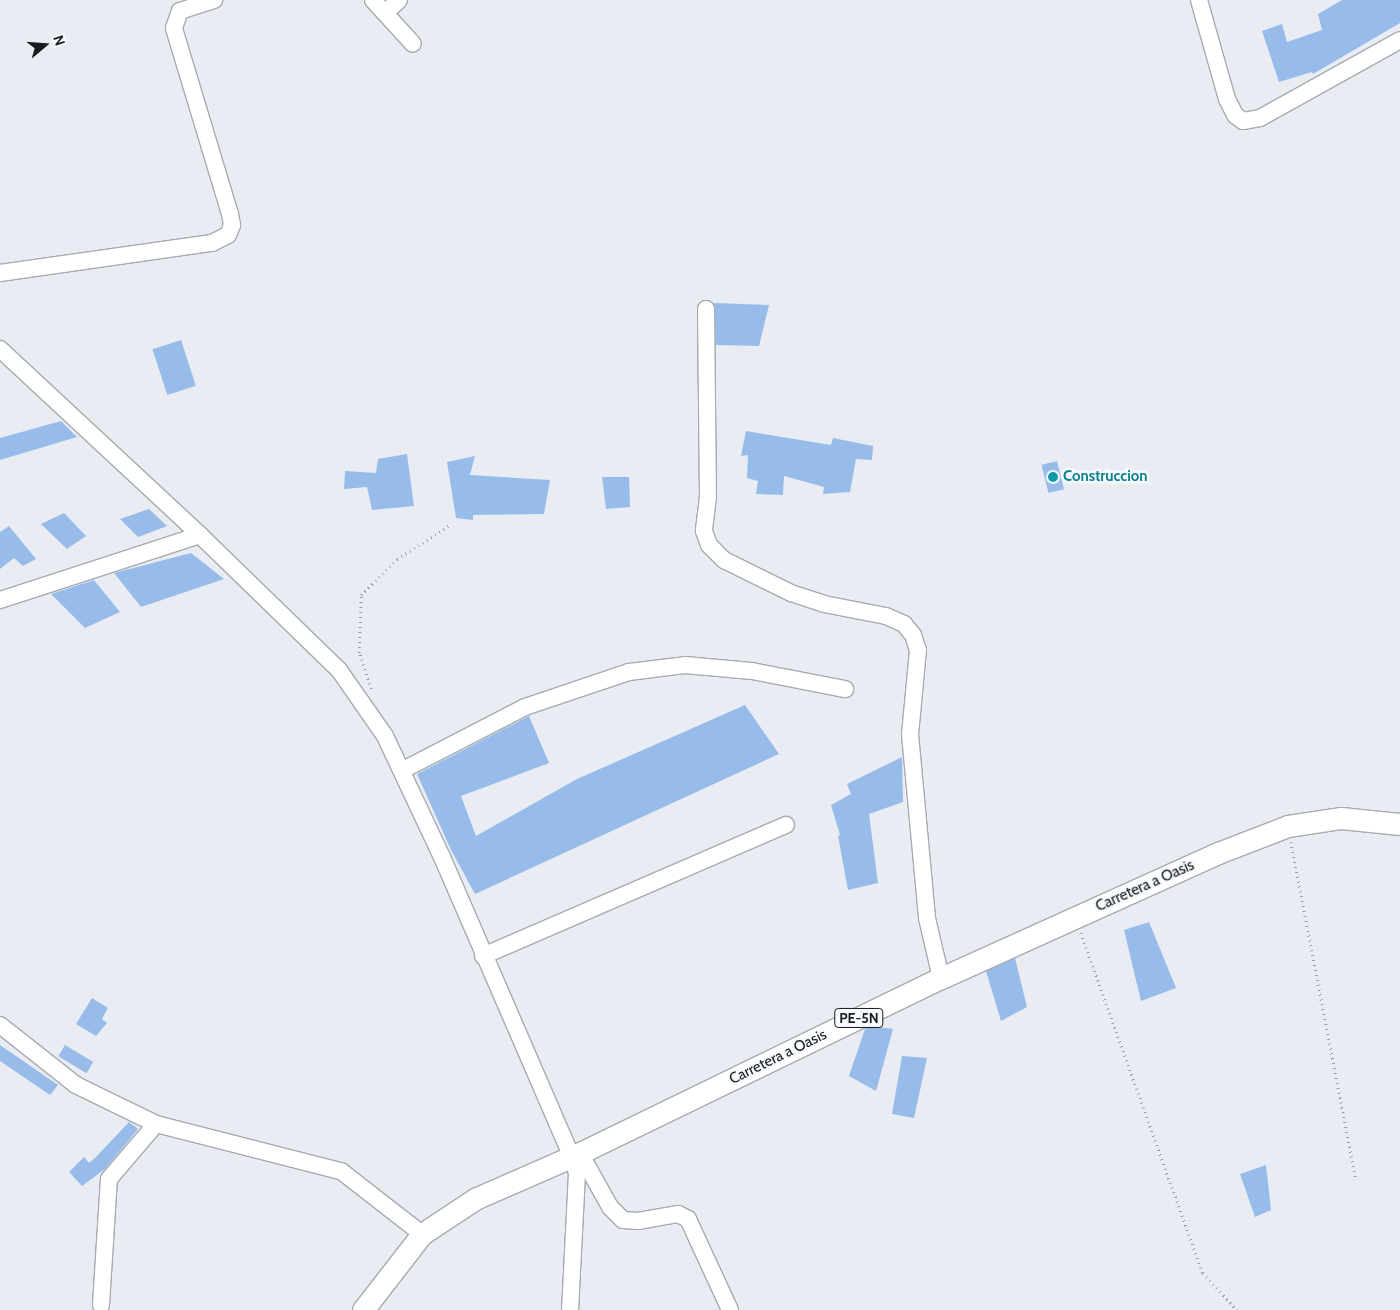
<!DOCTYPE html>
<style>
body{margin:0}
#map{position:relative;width:1400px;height:1310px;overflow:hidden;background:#e9edf3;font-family:Cabin,sans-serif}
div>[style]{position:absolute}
.building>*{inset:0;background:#97bce9;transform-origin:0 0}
.path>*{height:2.5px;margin-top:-1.25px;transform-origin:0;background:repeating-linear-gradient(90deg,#9b9ea3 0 1px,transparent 0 5px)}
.roads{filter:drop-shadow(1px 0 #a6abb0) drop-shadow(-1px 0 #a6abb0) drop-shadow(0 1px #a6abb0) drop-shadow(0 -1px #a6abb0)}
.minor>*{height:16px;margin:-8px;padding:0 8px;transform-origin:8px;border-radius:8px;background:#fff}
.major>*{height:21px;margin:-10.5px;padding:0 10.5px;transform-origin:10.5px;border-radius:10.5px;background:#fff}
.dots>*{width:14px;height:14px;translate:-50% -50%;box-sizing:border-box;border:2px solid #f7fafe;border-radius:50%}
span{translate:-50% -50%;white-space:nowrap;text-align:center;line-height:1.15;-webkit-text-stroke:5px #f7fafe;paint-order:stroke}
.shield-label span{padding:1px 4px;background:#f7fafe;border:1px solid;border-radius:4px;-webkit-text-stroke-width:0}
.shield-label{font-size:14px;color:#1a1b1d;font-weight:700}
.culture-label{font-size:15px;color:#0d838f;font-weight:700}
.left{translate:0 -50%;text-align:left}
.street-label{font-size:15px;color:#1a1b1d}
.north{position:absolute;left:20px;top:20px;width:50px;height:50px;-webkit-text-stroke:4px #f7fafe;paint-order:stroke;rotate:72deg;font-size:14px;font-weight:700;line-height:20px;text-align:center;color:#1a1b1d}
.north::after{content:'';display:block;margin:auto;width:18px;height:22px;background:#1a1b1d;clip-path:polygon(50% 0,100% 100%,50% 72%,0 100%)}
</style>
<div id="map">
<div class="building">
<div style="clip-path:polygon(1342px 0,1400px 0,1400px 23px,1313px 74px,1312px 72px,1279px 82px,1262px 31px,1282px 24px,1287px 42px,1322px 30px,1318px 14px)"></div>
<div style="clip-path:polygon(714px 303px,769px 305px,759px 346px,716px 345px)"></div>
<div style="left:181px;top:340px;width:48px;height:30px;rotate:72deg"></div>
<div style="clip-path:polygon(61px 421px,77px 437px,0 460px,0 438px)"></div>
<div style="clip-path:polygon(746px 431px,831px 445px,833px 438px,873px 446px,872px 460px,856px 459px,850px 492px,823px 494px,824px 487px,784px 476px,783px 495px,756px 494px,758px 481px,747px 478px,748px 455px,741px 456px)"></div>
<div style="clip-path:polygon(407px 454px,414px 506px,372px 510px,367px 487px,344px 489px,345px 471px,376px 473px,378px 459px)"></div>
<div style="clip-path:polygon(475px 456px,470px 475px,550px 480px,544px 514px,473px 515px,473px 520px,456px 518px,447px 462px)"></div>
<div style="left:1057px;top:461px;width:29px;height:16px;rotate:76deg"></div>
<div style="clip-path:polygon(602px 477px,629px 477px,630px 507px,606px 509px)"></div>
<div style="clip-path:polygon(149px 509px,167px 526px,138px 537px,120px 519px)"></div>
<div style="clip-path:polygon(64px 513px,86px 536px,67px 549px,41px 524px)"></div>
<div style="clip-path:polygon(9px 526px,36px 559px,23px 566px,14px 558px,0 569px,0 532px)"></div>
<div style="clip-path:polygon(191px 553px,224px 579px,141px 607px,114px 573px)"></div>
<div style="clip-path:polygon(94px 580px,120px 612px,85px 628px,51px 594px)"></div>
<div style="clip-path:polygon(745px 705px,779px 754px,475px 894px,451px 850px,417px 774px,529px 716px,549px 763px,461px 796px,476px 836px,577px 779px)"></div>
<div style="clip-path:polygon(902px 757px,903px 802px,869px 814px,878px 883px,848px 890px,838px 836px,840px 835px,831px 805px,851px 794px,847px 784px)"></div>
<div style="clip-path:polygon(1149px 922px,1176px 988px,1141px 1001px,1124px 930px)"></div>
<div style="clip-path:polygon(1015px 958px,1027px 1007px,1001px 1021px,986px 971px)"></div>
<div style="clip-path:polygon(92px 998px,108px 1008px,102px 1019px,107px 1023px,96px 1036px,76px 1024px)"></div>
<div style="clip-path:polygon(871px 1026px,893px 1029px,876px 1091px,849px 1076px,865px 1029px)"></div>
<div style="clip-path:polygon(0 1045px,58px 1085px,50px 1095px,0 1061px)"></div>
<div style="left:65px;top:1045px;width:33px;height:13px;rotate:31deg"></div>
<div style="clip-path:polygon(902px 1056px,927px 1058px,914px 1118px,892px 1114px)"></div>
<div style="clip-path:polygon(129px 1122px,138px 1129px,105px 1169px,82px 1186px,69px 1172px,84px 1157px,89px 1163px,96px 1157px)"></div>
<div style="clip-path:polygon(1266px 1165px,1271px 1210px,1255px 1217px,1240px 1174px)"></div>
</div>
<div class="path">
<div style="left:371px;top:689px;width:38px;rotate:-108deg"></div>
<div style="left:359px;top:653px;width:58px;rotate:-88deg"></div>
<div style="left:361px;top:595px;width:51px;rotate:-45deg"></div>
<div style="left:397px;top:559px;width:63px;rotate:-32.7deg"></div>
<div style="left:1291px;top:842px;width:343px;rotate:79.1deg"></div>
<div style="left:1081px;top:933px;width:361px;rotate:70.3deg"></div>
<div style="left:1203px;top:1273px;width:50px;rotate:47.4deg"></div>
</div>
<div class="roads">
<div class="minor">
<div style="left:373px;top:0;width:59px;rotate:47.7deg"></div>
<div style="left:1199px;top:0;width:103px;rotate:74.2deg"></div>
<div style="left:1227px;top:99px;width:18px;rotate:63deg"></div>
<div style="left:1235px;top:115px;width:10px;rotate:37deg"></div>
<div style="left:1243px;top:121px;width:17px;rotate:-10deg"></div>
<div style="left:1260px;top:118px;width:160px;rotate:-29.1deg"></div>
<div style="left:385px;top:13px;width:19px;rotate:-43deg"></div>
<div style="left:0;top:273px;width:214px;rotate:-8.1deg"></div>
<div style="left:212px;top:243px;width:18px;rotate:-27deg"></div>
<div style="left:228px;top:235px;width:11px;rotate:-68deg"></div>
<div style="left:232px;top:225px;width:11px;rotate:-100deg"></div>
<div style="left:230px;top:214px;width:194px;rotate:-106.8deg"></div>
<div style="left:174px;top:28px;width:18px;rotate:-71deg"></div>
<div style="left:180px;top:11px;width:36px;rotate:-18deg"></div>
<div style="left:706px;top:309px;width:188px;rotate:89.4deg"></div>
<div style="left:708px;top:497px;width:34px;rotate:97deg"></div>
<div style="left:704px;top:531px;width:15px;rotate:70deg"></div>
<div style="left:709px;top:545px;width:21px;rotate:45deg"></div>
<div style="left:724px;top:560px;width:75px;rotate:26.2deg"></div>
<div style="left:791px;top:593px;width:35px;rotate:18deg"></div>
<div style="left:824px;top:604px;width:63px;rotate:11deg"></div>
<div style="left:886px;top:616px;width:20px;rotate:24deg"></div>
<div style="left:904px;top:624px;width:14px;rotate:51deg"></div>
<div style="left:913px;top:635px;width:16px;rotate:72deg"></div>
<div style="left:918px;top:650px;width:84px;rotate:95.4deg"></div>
<div style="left:910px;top:734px;width:185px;rotate:84.7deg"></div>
<div style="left:927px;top:918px;width:62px;rotate:76.9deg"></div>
<div style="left:0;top:349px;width:273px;rotate:42.9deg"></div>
<div style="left:200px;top:535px;width:194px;rotate:44.2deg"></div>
<div style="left:339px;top:670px;width:80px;rotate:55.1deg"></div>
<div style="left:385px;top:736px;width:134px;rotate:64.8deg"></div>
<div style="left:442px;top:857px;width:327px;rotate:66.6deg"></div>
<div style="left:572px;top:1157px;width:17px;rotate:73deg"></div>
<div style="left:577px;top:1173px;width:137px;rotate:92.9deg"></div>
<div style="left:0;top:600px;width:210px;rotate:-18deg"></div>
<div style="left:403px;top:770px;width:137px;rotate:-27.3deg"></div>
<div style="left:525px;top:707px;width:110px;rotate:-18.6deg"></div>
<div style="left:629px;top:672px;width:56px;rotate:-7.1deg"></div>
<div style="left:685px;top:665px;width:67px;rotate:5.1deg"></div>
<div style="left:752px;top:671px;width:95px;rotate:11deg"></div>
<div style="left:483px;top:956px;width:330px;rotate:-23.4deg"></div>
<div style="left:0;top:1025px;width:97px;rotate:38.3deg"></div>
<div style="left:76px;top:1085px;width:89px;rotate:26deg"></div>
<div style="left:156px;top:1124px;width:191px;rotate:14.3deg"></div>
<div style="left:341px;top:1171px;width:103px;rotate:37.9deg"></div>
<div style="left:580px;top:1153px;width:62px;rotate:60.9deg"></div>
<div style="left:610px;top:1207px;width:18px;rotate:45deg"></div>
<div style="left:623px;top:1220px;width:15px;rotate:4deg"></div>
<div style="left:638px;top:1221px;width:41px;rotate:-9.9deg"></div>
<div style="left:678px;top:1214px;width:11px;rotate:27deg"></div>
<div style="left:688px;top:1219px;width:100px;rotate:65.2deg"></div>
<div style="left:101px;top:1305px;width:126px;rotate:-86.4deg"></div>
<div style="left:109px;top:1179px;width:72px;rotate:-49.5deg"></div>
</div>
<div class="major">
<div style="left:363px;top:1310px;width:96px;rotate:-52.2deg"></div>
<div style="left:422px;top:1234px;width:64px;rotate:-33.4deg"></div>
<div style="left:475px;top:1199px;width:115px;rotate:-23.7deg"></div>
<div style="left:580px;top:1153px;width:401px;rotate:-25.9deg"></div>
<div style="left:941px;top:978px;width:304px;rotate:-24.3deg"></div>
<div style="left:1218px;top:853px;width:75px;rotate:-21.1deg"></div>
<div style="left:1288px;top:826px;width:54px;rotate:-8.6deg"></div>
<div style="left:1341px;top:818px;width:59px;rotate:5.8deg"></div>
</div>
</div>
<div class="dots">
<div style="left:1053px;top:477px;background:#0f9aa8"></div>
</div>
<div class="shield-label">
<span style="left:859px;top:1018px">PE-5N</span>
</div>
<div class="culture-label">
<span class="left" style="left:1063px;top:477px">Construccion</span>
</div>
<div class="street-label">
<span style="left:1145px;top:886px;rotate:-24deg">Carretera a Oasis</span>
<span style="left:778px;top:1057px;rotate:-26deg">Carretera a Oasis</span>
</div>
<div class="north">N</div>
</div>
